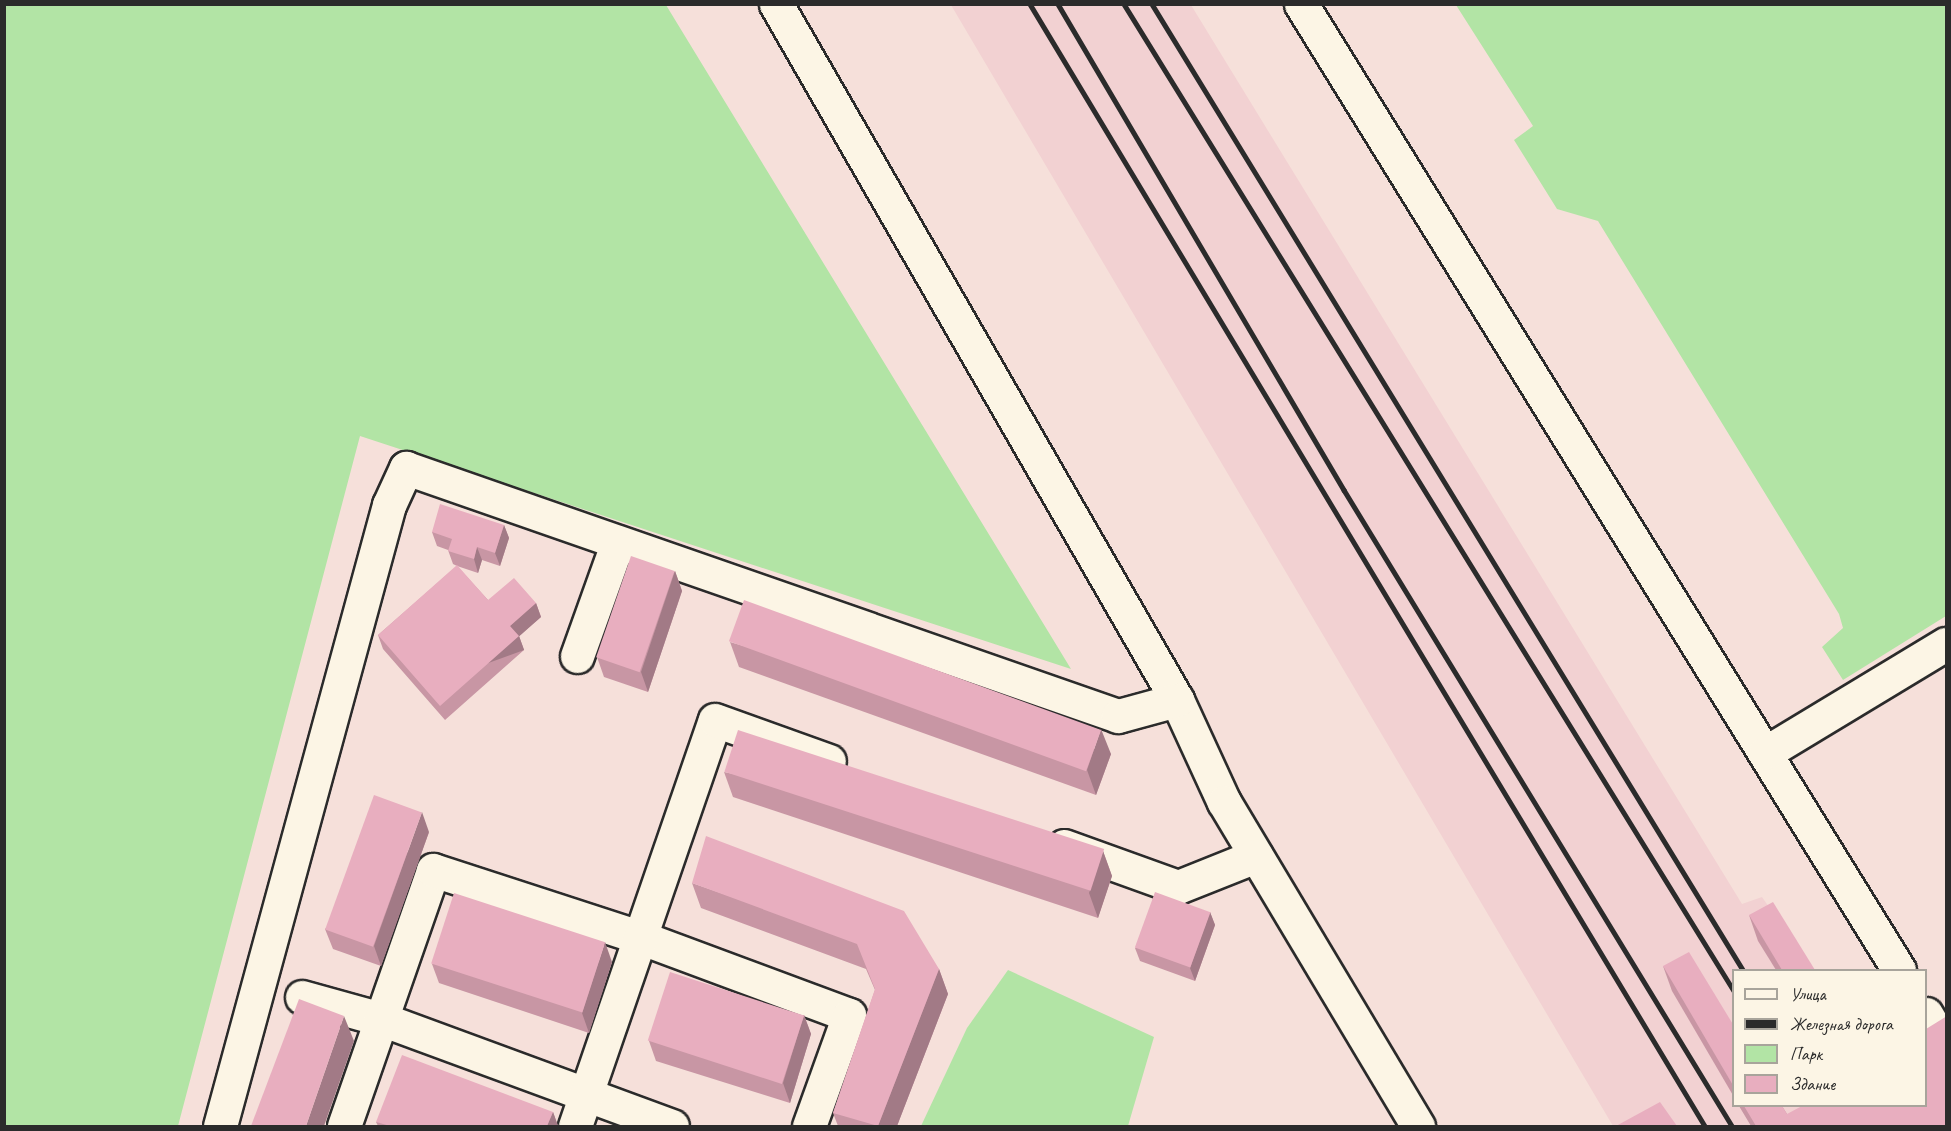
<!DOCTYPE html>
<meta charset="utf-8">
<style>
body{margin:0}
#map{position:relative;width:1951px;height:1131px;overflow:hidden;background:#f6e0da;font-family:Caveat,sans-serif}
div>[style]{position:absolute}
.built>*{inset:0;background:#f2d1d2}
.green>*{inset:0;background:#b2e4a5}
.roads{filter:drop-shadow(2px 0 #2b2b2b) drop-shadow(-2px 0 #2b2b2b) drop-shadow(0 2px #2b2b2b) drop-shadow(0 -2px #2b2b2b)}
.minor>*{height:33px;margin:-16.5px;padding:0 16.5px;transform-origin:16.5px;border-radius:16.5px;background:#fcf5e5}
.rail>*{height:4.5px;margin:-2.25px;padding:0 2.25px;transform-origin:2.25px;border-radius:2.25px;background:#2b2b2b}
.wall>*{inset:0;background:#c896a4}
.shaded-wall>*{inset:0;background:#a27a86;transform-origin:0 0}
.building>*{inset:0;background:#e8aebf;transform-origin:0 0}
span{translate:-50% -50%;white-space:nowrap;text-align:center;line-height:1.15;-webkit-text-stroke:4.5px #fcf5e5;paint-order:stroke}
.frame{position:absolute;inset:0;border:6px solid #2b2b2b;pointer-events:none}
.legend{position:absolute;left:1732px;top:969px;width:195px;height:138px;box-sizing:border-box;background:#fcf5e5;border:2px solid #a8a49b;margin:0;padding:8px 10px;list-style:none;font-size:18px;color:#2b2b2b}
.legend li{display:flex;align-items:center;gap:12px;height:30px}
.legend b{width:30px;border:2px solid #a8a49b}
</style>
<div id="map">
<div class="built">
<div style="clip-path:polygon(951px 5px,1191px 5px,1742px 904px,1762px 897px,1783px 927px,1776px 970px,1734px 970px,1734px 1106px,1859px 1106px,1872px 1126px,1613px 1126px)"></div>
</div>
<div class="green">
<div style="clip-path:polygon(5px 4px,666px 5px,1071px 669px,360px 436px,178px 1126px,5px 1126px)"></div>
<div style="clip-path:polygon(1456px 5px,1946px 5px,1946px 616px,1843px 680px,1822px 647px,1843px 628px,1839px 614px,1598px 221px,1557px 209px,1514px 140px,1533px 126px)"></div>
<div style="clip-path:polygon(1008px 970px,1154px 1037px,1128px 1126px,921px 1126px,967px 1028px)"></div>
</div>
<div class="roads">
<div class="minor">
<div style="left:776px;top:4px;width:803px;rotate:60.05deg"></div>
<div style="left:1177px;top:700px;width:112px;rotate:65.3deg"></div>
<div style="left:1224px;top:802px;width:378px;rotate:59.1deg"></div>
<div style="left:1301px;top:4px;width:1136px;rotate:58.24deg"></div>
<div style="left:577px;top:656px;width:119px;rotate:-70.3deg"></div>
<div style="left:1765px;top:753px;width:211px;rotate:-31.1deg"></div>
<div style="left:1064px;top:846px;width:121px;rotate:19.8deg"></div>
<div style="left:1178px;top:887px;width:84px;rotate:-21.7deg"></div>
<div style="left:302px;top:997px;width:82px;rotate:15.6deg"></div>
<div style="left:381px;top:1019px;width:310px;rotate:20.2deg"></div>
<div style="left:1926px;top:1014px;width:39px;rotate:59deg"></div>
<div style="left:220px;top:1126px;width:644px;rotate:-74.78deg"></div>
<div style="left:389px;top:505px;width:41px;rotate:-65.3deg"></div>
<div style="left:406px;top:468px;width:754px;rotate:19.2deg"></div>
<div style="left:1118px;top:716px;width:61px;rotate:-15.2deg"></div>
<div style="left:344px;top:1126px;width:271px;rotate:-70.8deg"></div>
<div style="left:433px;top:870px;width:220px;rotate:18deg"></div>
<div style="left:642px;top:938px;width:221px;rotate:20.4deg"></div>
<div style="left:849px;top:1015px;width:118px;rotate:109.8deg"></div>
<div style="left:575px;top:1126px;width:429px;rotate:-71deg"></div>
<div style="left:715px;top:720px;width:121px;rotate:19.8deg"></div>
</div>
</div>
<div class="rail">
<div style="left:1030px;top:4px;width:1309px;rotate:58.97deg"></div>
<div style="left:1058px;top:4px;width:564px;rotate:59.52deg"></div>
<div style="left:1344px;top:490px;width:745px;rotate:58.61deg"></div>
<div style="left:1124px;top:4px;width:1160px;rotate:58.28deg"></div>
<div style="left:1152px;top:4px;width:1132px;rotate:58.54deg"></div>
</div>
<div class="wall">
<div style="clip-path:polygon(504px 525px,509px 538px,500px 566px,482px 560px,478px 573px,457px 566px,488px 600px,536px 603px,541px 617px,519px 636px,524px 650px,445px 720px,383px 649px,378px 635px,457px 566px,453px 564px,448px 550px,437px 546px,432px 532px)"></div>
<div style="clip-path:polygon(675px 571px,682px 591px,648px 692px,604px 677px,597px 657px)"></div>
<div style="clip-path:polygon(730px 642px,1111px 754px,1096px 795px,739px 667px)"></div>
<div style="clip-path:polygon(724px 772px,1103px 851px,1112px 876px,1098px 918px,733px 797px)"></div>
<div style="clip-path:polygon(429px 832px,381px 966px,333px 949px,325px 929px)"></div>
<div style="clip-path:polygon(692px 883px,939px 969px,948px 994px,897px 1126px,838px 1126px,833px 1113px,875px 990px,866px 969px,701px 908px)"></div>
<div style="clip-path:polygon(1210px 912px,1215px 925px,1195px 981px,1140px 961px,1135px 948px)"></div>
<div style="clip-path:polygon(1749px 915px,1815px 970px,1776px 970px,1758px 941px)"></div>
<div style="clip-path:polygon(612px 962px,589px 1033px,439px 983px,432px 964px)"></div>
<div style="clip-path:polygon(1663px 966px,1734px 1026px,1734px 1097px,1672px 991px)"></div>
<div style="clip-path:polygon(804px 1015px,811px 1034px,790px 1103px,656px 1061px,649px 1041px)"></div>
<div style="clip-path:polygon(1739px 1106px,1782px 1106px,1787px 1114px,1947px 1126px,1751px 1126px)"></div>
<div style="clip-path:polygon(553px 1112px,558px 1126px,378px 1126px,376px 1122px)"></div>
</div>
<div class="shaded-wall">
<div style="clip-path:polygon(504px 525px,509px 538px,500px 566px,495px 553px)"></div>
<div style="clip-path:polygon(477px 547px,482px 560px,478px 573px,474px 559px)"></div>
<div style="clip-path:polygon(675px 571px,682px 591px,648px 692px,641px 672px)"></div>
<div style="clip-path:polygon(536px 603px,541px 617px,515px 640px,510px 626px)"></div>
<div style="left:519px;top:636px;width:15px;height:106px;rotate:70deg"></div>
<div style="clip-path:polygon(1101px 729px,1111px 754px,1096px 795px,1087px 770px)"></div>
<div style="clip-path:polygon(422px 812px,429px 832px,381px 966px,374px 946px)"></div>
<div style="clip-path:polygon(1103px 851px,1112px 876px,1098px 918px,1089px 893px)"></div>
<div style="clip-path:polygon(1210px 912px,1215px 925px,1195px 981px,1190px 968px)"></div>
<div style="clip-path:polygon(605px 942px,612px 962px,589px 1033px,582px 1013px)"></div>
<div style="clip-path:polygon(939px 969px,948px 994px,897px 1126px,878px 1126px)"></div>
<div style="clip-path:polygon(804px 1015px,811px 1034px,790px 1103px,783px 1083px)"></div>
<div style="clip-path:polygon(344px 1016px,354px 1041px,324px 1126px,306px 1126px)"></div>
<div style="clip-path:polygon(553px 1112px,558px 1126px,547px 1126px)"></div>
</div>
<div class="building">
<div style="clip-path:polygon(440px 504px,504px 525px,495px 553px,477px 547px,474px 559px,448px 551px,452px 539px,432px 532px)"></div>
<div style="left:631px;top:556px;width:46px;height:107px;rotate:19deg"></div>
<div style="clip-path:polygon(457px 565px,488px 600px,514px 578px,536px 603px,510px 626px,519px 636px,440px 706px,378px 635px)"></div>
<div style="left:744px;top:600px;width:380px;height:44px;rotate:20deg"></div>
<div style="left:738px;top:730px;width:385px;height:44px;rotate:18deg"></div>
<div style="left:374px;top:795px;width:51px;height:143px;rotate:20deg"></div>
<div style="clip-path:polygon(706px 836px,904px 911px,939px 969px,878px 1126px,833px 1113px,875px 989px,857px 944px,692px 883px)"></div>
<div style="left:1155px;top:892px;width:59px;height:59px;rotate:20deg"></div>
<div style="left:454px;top:893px;width:159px;height:74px;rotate:18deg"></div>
<div style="clip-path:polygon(1773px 902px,1815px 970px,1782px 970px,1749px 915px)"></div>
<div style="clip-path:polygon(1689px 952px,1734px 1026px,1734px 1087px,1663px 966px)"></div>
<div style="left:670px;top:972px;width:141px;height:72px;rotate:18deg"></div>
<div style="clip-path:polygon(299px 999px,344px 1016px,306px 1126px,251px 1126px)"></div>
<div style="clip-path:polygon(1947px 1016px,1947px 1126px,1756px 1126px,1744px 1106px,1782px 1106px,1787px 1114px,1802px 1106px,1926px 1106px,1926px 1029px)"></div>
<div style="clip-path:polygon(402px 1055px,553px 1112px,547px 1126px,390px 1126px,376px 1122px)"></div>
<div style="clip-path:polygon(1660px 1102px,1677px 1126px,1616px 1126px)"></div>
</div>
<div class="frame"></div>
<ul class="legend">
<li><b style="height:8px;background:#fcf5e5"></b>Улица</li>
<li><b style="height:8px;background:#2b2b2b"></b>Железная дорога</li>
<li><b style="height:16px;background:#b2e4a5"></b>Парк</li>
<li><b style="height:16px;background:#e8aebf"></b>Здание</li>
</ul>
</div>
